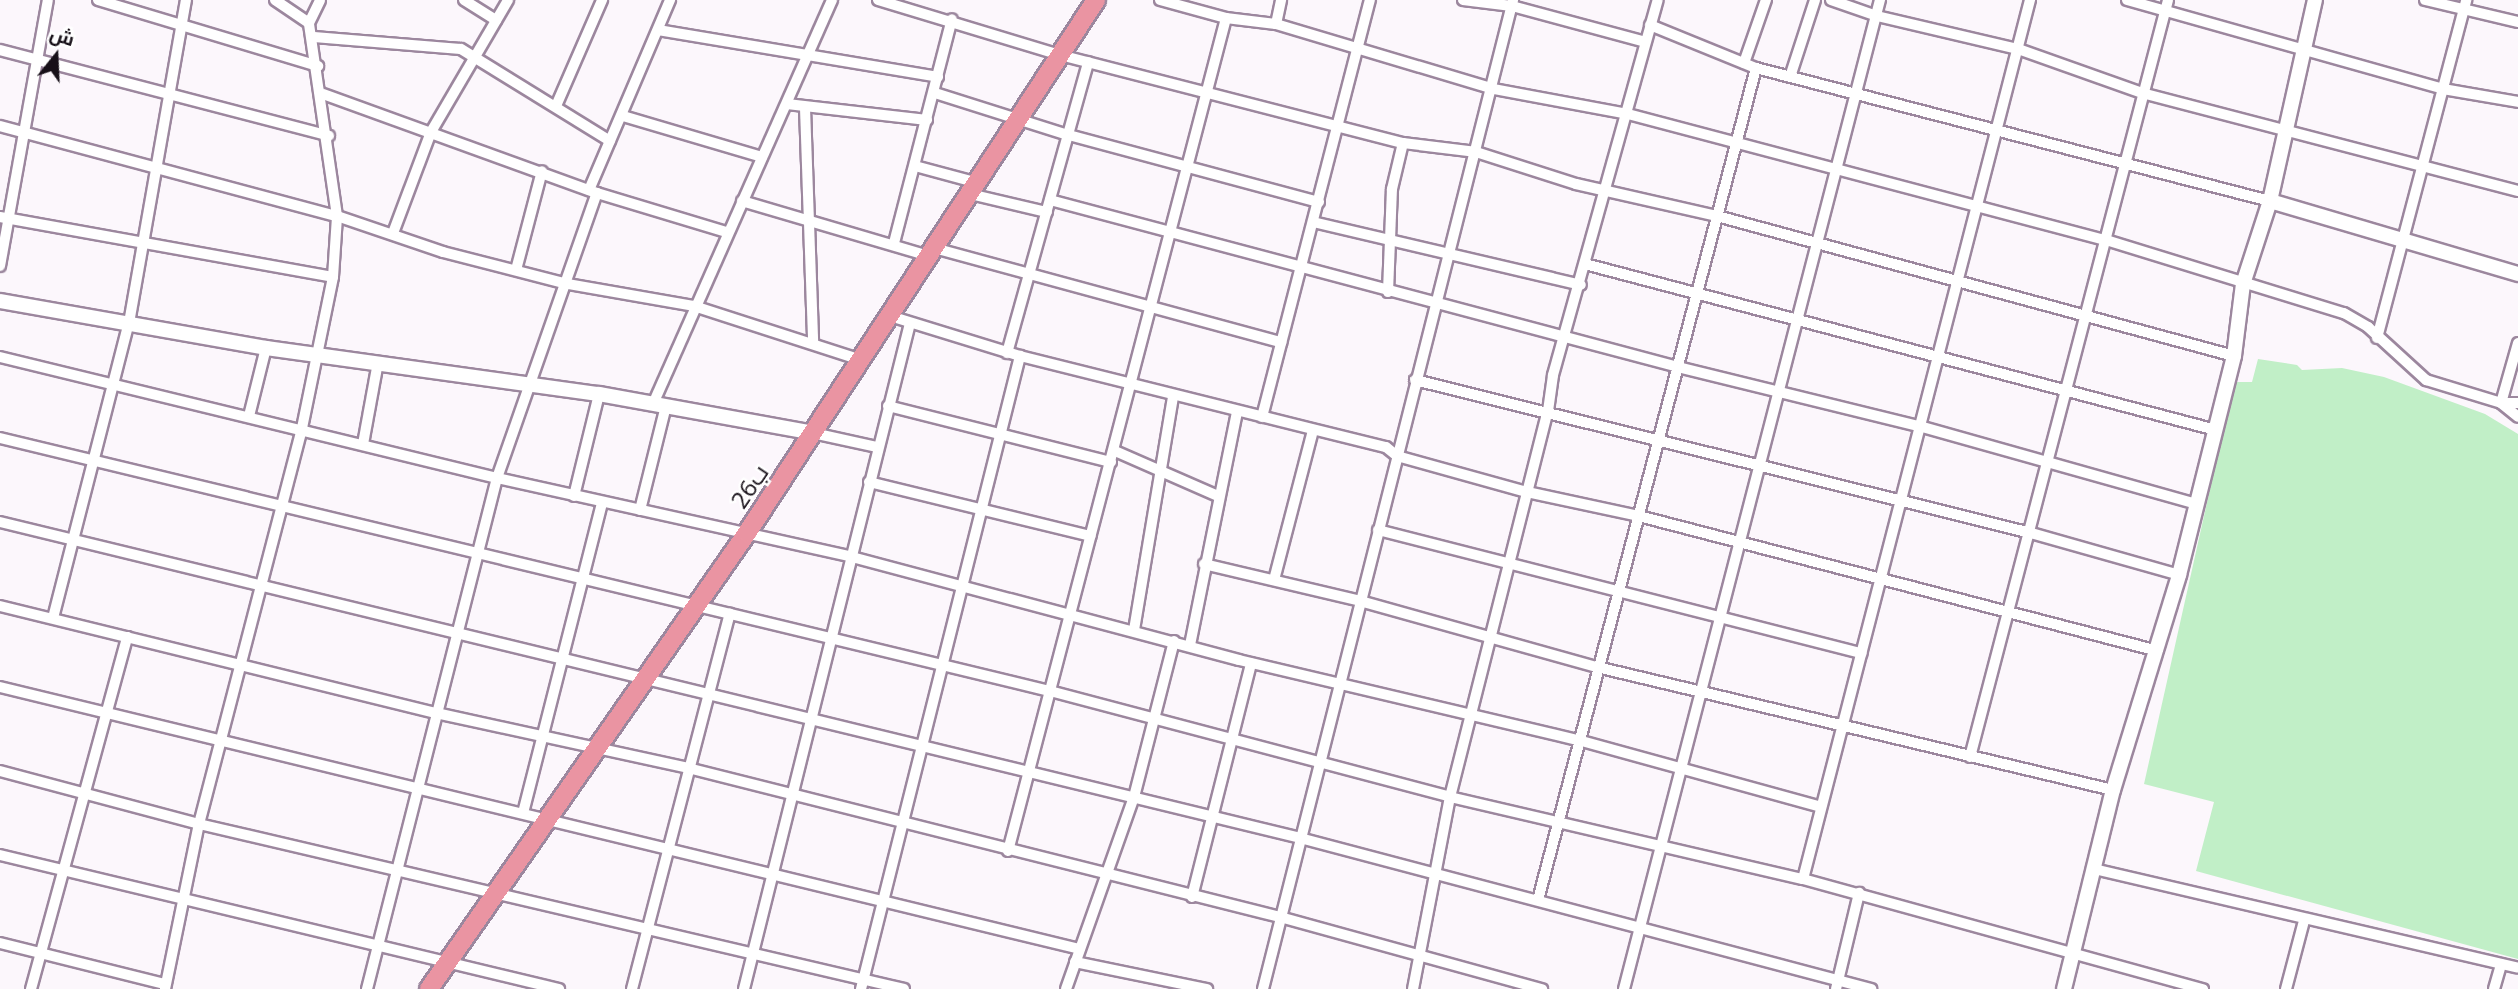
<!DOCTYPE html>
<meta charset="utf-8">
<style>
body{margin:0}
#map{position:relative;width:2518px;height:989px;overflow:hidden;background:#fcf7fc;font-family:"Open Sans",Cairo,sans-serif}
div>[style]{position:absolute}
.green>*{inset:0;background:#c1efc7}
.roads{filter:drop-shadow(2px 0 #9c879e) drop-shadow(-2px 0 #9c879e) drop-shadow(0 2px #9c879e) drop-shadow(0 -2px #9c879e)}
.minor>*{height:10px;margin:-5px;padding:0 5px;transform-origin:5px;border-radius:5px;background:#fff}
.tertiary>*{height:14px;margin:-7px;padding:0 7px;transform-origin:7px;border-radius:7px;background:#fff}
.trunk>*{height:18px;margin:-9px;padding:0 9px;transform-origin:9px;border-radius:9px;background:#ea94a2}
span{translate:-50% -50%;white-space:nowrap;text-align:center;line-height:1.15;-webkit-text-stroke:5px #fff;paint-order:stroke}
.street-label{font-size:24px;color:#171018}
.north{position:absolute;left:21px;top:21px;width:70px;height:70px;-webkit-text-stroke:5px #fff;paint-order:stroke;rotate:18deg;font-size:19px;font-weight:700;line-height:28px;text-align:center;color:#171018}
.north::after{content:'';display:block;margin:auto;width:24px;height:32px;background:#171018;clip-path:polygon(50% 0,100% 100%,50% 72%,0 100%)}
</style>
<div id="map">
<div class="green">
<div style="clip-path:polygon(2258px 359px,2297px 365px,2302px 370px,2342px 368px,2384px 377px,2485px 414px,2518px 434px,2518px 959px,2196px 871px,2214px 802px,2144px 784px,2234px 382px,2252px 382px)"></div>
</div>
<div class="roads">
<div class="minor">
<div style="left:98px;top:0;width:230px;rotate:16.7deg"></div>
<div style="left:275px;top:0;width:41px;rotate:34.1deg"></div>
<div style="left:464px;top:0;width:38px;rotate:32deg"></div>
<div style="left:878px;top:0;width:190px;rotate:16.8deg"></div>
<div style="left:1060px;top:55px;width:354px;rotate:14.4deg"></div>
<div style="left:1403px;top:143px;width:74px;rotate:7deg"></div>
<div style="left:1476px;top:152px;width:105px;rotate:17.7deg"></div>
<div style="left:1576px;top:184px;width:145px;rotate:12.8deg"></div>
<div style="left:1717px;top:216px;width:536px;rotate:15.15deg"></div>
<div style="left:1160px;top:0;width:68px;rotate:15.3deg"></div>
<div style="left:1226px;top:18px;width:50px;rotate:6.8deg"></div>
<div style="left:1276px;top:24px;width:227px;rotate:16.6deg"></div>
<div style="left:1494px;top:89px;width:136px;rotate:10.6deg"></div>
<div style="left:1628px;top:114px;width:494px;rotate:14.8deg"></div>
<div style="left:2106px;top:240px;width:249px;rotate:17.1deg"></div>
<div style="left:2344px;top:313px;width:28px;rotate:30deg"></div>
<div style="left:2368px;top:327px;width:79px;rotate:42.4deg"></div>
<div style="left:2426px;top:380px;width:78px;rotate:17deg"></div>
<div style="left:2501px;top:403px;width:17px"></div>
<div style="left:1463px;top:0;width:49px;rotate:7deg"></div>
<div style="left:1512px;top:6px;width:138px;rotate:15.1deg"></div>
<div style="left:1831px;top:0;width:49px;rotate:19.2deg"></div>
<div style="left:1877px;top:16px;width:145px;rotate:13.2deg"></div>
<div style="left:2018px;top:49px;width:132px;rotate:19.5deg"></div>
<div style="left:2142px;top:93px;width:389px;rotate:14.6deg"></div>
<div style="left:2127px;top:0;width:328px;rotate:15.7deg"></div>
<div style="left:2443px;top:89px;width:76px;rotate:9.8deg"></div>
<div style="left:2425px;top:0;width:96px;rotate:13.3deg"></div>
<div style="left:1276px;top:24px;width:25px;rotate:-78deg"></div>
<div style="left:1650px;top:25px;width:114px;rotate:22.1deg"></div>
<div style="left:1756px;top:68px;width:531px;rotate:14.51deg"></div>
<div style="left:658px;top:30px;width:284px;rotate:9.5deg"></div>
<div style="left:314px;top:37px;width:147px;rotate:4.7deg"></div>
<div style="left:461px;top:49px;width:175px;rotate:31.7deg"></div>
<div style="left:0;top:50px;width:340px;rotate:14.6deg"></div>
<div style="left:1744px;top:63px;width:67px;rotate:-70.8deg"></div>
<div style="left:1790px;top:77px;width:81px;rotate:-72deg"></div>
<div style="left:935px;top:93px;width:136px;rotate:17.5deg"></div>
<div style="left:1065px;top:134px;width:263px;rotate:15deg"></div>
<div style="left:323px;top:94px;width:291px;rotate:19.9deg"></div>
<div style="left:597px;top:193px;width:135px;rotate:16.8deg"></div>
<div style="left:787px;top:104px;width:141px;rotate:6.5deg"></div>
<div style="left:556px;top:106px;width:116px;rotate:-66.5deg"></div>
<div style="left:805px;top:108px;width:233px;rotate:88deg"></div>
<div style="left:623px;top:116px;width:145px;rotate:16.4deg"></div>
<div style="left:0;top:126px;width:349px;rotate:15deg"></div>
<div style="left:337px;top:216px;width:112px;rotate:18.8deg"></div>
<div style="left:443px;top:252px;width:129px;rotate:14.4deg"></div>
<div style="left:568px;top:284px;width:128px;rotate:9.9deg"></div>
<div style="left:694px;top:306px;width:176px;rotate:17.9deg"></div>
<div style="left:915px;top:166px;width:65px;rotate:15.1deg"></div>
<div style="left:589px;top:190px;width:207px;rotate:-66.9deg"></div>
<div style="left:970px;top:194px;width:79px;rotate:13.2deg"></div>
<div style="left:1050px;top:200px;width:650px;rotate:14.89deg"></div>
<div style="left:1678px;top:367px;width:248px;rotate:13.8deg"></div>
<div style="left:1919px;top:426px;width:288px;rotate:15.7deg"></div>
<div style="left:742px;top:201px;width:195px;rotate:16.4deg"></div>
<div style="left:0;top:217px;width:338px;rotate:10.2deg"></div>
<div style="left:1313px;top:222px;width:275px;rotate:13.2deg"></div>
<div style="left:393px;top:233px;width:108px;rotate:-69.4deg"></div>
<div style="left:431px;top:132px;width:153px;rotate:-59.7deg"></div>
<div style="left:894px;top:243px;width:231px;rotate:-75.5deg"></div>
<div style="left:934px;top:248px;width:360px;rotate:15.2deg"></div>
<div style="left:1585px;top:264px;width:652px;rotate:14.74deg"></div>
<div style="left:0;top:266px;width:270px;rotate:-79.8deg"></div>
<div style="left:516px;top:270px;width:102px;rotate:-75.3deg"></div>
<div style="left:1388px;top:292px;width:103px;rotate:-87.8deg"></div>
<div style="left:1392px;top:189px;width:47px;rotate:-76.6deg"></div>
<div style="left:890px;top:316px;width:136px;rotate:17.1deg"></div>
<div style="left:1020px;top:356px;width:377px;rotate:14deg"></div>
<div style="left:1386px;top:447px;width:14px;rotate:39deg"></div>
<div style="left:1397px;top:456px;width:135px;rotate:15.5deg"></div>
<div style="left:1527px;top:492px;width:115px;rotate:12.1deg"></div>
<div style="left:1639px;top:516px;width:536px;rotate:14.58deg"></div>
<div style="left:2377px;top:338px;width:350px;rotate:-75.2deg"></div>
<div style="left:2518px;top:343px;width:62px;rotate:105.8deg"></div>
<div style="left:2501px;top:403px;width:22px;rotate:39deg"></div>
<div style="left:1007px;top:353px;width:302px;rotate:-74.4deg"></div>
<div style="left:0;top:357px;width:512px;rotate:13.68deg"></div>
<div style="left:497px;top:478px;width:364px;rotate:12.5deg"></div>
<div style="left:852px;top:557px;width:400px;rotate:14.9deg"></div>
<div style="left:1239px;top:660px;width:348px;rotate:13.3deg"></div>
<div style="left:1578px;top:740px;width:252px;rotate:15.4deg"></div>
<div style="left:1415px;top:380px;width:635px;rotate:13.95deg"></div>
<div style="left:2031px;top:533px;width:154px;rotate:15.8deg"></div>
<div style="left:653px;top:404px;width:442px;rotate:-66.1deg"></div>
<div style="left:888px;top:406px;width:230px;rotate:14.1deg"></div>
<div style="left:249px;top:416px;width:70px;rotate:-76deg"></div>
<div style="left:1262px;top:417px;width:431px;rotate:-75.5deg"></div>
<div style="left:813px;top:433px;width:66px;rotate:12.3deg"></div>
<div style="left:0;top:438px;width:1080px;rotate:13.55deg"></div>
<div style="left:1050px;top:691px;width:414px;rotate:14.8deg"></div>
<div style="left:1450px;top:797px;width:362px;rotate:13.1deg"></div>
<div style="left:1803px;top:879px;width:415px;rotate:15.4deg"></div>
<div style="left:363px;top:444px;width:83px;rotate:-79.6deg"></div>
<div style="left:1115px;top:451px;width:112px;rotate:23.6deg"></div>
<div style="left:869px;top:482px;width:228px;rotate:13.7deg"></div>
<div style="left:574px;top:496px;width:105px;rotate:-76.2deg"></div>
<div style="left:640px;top:510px;width:107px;rotate:-76deg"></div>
<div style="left:0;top:522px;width:1338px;rotate:13.66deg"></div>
<div style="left:1300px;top:838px;width:591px;rotate:14.81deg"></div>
<div style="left:1378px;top:530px;width:499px;rotate:14.3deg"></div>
<div style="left:1204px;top:564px;width:160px;rotate:13.3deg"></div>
<div style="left:1360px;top:601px;width:246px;rotate:15.6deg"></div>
<div style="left:1597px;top:667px;width:530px;rotate:13.41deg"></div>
<div style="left:1274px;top:580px;width:155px;rotate:-75.4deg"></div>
<div style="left:0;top:606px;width:449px;rotate:13.8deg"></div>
<div style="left:436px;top:713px;width:258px;rotate:12.3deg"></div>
<div style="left:688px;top:768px;width:610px;rotate:14.13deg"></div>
<div style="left:1280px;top:917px;width:272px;rotate:15.4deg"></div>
<div style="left:53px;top:618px;width:305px;rotate:-75.6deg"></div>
<div style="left:129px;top:323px;width:328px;rotate:-80deg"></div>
<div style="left:1134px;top:630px;width:237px;rotate:-80.5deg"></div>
<div style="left:1190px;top:645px;width:238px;rotate:-78.6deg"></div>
<div style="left:0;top:687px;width:1111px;rotate:13.64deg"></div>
<div style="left:1970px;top:757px;width:782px;rotate:-75.34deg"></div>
<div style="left:0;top:771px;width:206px;rotate:14.9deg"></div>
<div style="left:199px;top:824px;width:724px;rotate:13.17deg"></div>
<div style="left:523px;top:813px;width:321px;rotate:-75.7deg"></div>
<div style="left:1008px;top:851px;width:861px;rotate:-75.33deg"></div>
<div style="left:0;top:855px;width:575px;rotate:13.48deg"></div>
<div style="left:2094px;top:869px;width:435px;rotate:13.1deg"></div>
<div style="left:1803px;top:879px;width:908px;rotate:-75.52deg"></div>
<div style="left:1192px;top:897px;width:241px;rotate:-75.8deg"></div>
<div style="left:1538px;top:900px;width:860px;rotate:-75.32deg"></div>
<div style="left:0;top:943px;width:170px;rotate:14deg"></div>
<div style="left:1075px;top:962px;width:135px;rotate:11.6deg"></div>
<div style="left:31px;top:989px;width:365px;rotate:-74.7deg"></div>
<div style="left:165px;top:989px;width:168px;rotate:-78.4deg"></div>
<div style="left:199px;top:824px;width:409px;rotate:-75.4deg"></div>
<div style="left:302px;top:428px;width:154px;rotate:-78.4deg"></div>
<div style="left:333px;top:277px;width:61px;rotate:-86.2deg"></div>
<div style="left:337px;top:216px;width:195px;rotate:-98.3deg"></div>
<div style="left:309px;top:23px;width:25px;rotate:-64deg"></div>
<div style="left:367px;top:989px;width:527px;rotate:-75.73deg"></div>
<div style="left:497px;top:478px;width:302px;rotate:-70.7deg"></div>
<div style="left:632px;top:989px;width:388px;rotate:-75.4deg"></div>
<div style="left:744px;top:989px;width:686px;rotate:-76deg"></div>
<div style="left:861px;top:989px;width:653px;rotate:-75.9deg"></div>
<div style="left:1066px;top:989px;width:204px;rotate:-70.5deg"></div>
<div style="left:1134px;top:797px;width:161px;rotate:-75.6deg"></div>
<div style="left:1263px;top:989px;width:1020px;rotate:-75.81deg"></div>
<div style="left:1413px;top:989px;width:196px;rotate:-79.1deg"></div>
<div style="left:1450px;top:797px;width:398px;rotate:-75.8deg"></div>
<div style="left:1548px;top:411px;width:36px;rotate:-82deg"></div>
<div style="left:1553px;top:375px;width:389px;rotate:-74.4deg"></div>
<div style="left:1624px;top:989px;width:1022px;rotate:-75.49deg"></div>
<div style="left:1836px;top:989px;width:99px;rotate:-76.5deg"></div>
<div style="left:2286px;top:989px;width:70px;rotate:-75.2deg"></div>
<div style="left:2494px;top:989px;width:26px;rotate:-74deg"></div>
</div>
<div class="tertiary">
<div style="left:2270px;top:201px;width:259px;rotate:16.4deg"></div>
<div style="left:0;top:301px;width:270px;rotate:10deg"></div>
<div style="left:266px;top:348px;width:336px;rotate:7.9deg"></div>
<div style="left:599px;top:394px;width:218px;rotate:10.3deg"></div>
<div style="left:2064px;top:989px;width:205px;rotate:-76.2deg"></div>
<div style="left:2113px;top:790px;width:225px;rotate:-72.9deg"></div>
<div style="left:2179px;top:575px;width:226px;rotate:-75.9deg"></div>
<div style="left:2234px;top:356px;width:73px;rotate:-82.9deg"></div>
<div style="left:2243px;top:284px;width:87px;rotate:-72deg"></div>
<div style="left:2270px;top:201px;width:206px;rotate:-77.4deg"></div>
</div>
<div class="trunk">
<div style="left:429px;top:989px;width:556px;rotate:-55.11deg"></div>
<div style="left:747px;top:533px;width:637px;rotate:-56.78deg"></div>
</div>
</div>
<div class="street-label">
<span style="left:749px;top:486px;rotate:-56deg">26ب</span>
</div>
<div class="north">ش</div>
</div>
